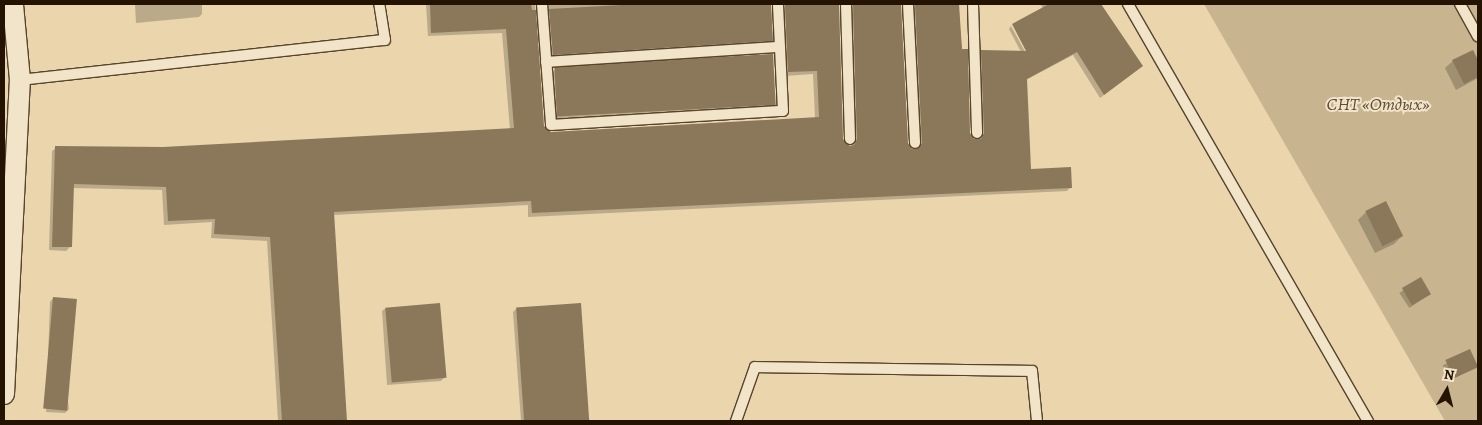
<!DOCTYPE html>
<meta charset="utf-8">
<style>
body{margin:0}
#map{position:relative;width:1482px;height:425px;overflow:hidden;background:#ead5ac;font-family:Alegreya,serif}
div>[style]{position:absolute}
.green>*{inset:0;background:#c8b48f}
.shadow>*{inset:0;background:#0003;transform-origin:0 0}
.building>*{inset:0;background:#8b785a;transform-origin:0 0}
.roads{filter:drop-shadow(1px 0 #56442c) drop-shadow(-1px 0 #56442c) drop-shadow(0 1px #56442c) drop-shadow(0 -1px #56442c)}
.service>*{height:10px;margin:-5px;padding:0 5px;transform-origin:5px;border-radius:5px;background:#f1e4c9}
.minor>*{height:20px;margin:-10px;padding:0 10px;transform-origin:10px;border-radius:10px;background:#f1e4c9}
span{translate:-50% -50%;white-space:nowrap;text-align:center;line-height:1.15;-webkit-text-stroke:4px #f1e4c9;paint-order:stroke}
.park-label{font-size:18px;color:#5d4b33;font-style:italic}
.frame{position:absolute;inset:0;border:5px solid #241301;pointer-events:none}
.north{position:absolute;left:1422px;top:365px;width:50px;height:50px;-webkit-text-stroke:4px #f1e4c9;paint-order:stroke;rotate:8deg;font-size:14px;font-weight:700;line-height:20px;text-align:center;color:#241301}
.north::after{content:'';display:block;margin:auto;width:18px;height:22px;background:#241301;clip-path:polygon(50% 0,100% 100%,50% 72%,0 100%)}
</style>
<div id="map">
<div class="green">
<div style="clip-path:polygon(1204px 4px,1478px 4px,1478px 421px,1445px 421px)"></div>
</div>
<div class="shadow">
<div style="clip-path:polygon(135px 4px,202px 4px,202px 14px,199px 17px,136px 23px)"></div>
<div style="clip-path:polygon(426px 4px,535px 4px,543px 126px,548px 133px,815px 118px,813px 74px,785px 76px,779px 4px,838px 4px,842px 140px,847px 147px,852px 145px,849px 8px,847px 4px,900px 4px,907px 144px,912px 151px,917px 149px,911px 8px,909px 4px,958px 4px,969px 134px,974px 141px,980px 138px,978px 55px,982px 51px,1021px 52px,1009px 29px,1011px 26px,1028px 57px,1043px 8px,1040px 4px,1100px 4px,1142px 66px,1100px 98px,1073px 55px,1026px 80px,1030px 170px,1071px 187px,1067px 191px,528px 217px,528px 205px,333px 215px,346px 421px,278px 421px,267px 241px,211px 238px,212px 222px,164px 225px,162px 190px,72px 188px,70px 247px,66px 251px,49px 250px,52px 151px,56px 148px,163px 149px,510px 130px,502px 33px,428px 36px)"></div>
<div style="clip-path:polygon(543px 4px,770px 4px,772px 40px,768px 44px,549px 58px)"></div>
<div style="clip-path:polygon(1472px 51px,1478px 63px,1478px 78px,1456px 90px,1445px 68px,1453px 61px)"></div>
<div style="clip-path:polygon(554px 70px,775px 104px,771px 108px,554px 121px,550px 73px)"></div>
<div style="clip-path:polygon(1366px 212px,1402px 236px,1394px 244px,1375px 253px,1358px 220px)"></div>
<div style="left:1420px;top:279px;width:18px;height:25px;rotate:56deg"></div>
<div style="clip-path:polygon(53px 298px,69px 409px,65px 413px,46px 412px,50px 302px)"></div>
<div style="clip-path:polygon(580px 304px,588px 421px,521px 421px,513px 312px,517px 308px)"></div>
<div style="clip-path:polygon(386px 308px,445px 377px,441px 381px,387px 385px,382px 311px)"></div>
<div style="left:1470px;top:351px;width:17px;height:31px;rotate:62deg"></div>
</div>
<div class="building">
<div style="clip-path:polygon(430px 4px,531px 5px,532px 10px,536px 10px,544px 126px,551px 132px,819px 117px,817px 71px,788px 72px,785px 4px,839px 4px,843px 139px,850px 146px,854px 145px,857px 139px,853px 4px,901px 4px,908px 143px,912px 149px,919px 148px,922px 143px,915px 4px,959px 4px,962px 49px,968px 49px,970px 133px,974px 139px,981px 139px,984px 133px,981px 50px,1026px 51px,1012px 24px,1049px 4px,1101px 4px,1143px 66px,1104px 95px,1077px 52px,1027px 79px,1031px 169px,1071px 167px,1072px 188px,532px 213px,531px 201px,334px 212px,347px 421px,282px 421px,270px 237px,214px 234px,215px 219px,168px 221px,166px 187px,74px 184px,72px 247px,52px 247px,55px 146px,163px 147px,514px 128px,506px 29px,431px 33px)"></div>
<div style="clip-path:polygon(640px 4px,771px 4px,773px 41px,553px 55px,549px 9px)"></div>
<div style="clip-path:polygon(1473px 50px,1478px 60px,1478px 77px,1464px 84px,1452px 60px)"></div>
<div style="left:773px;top:54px;width:51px;height:219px;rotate:87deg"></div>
<div style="left:1386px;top:201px;width:39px;height:23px;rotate:64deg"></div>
<div style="left:1421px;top:277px;width:20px;height:22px;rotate:60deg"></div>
<div style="left:53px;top:297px;width:24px;height:112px;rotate:5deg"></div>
<div style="left:440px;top:303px;width:75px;height:55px;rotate:85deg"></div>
<div style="left:581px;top:303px;width:118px;height:65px;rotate:86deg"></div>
<div style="left:1470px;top:349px;width:20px;height:27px;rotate:66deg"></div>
</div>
<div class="roads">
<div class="service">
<div style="left:542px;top:4px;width:121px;rotate:85.7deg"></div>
<div style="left:551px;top:125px;width:232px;rotate:-3.5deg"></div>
<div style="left:783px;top:111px;width:107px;rotate:-92.7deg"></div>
<div style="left:846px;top:4px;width:135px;rotate:88.3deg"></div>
<div style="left:908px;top:4px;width:139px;rotate:87.1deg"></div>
<div style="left:973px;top:4px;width:129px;rotate:88.2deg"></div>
<div style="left:1128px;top:4px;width:481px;rotate:60.1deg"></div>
<div style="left:1460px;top:4px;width:37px;rotate:61deg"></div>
<div style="left:546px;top:62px;width:234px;rotate:-3.7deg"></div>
<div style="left:20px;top:80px;width:367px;rotate:-6.3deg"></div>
<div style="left:385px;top:40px;width:36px;rotate:-99deg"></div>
<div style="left:736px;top:421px;width:57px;rotate:-70.6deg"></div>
<div style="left:755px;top:367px;width:277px;rotate:0.8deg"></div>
<div style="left:1032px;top:371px;width:50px;rotate:84.3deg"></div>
</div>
<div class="minor">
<div style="left:4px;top:394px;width:314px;rotate:-87.1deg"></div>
<div style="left:20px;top:80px;width:76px;rotate:-95.3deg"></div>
</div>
</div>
<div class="park-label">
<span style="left:1378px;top:104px">СНТ «Отдых»</span>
</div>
<div class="frame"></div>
<div class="north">N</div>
</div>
